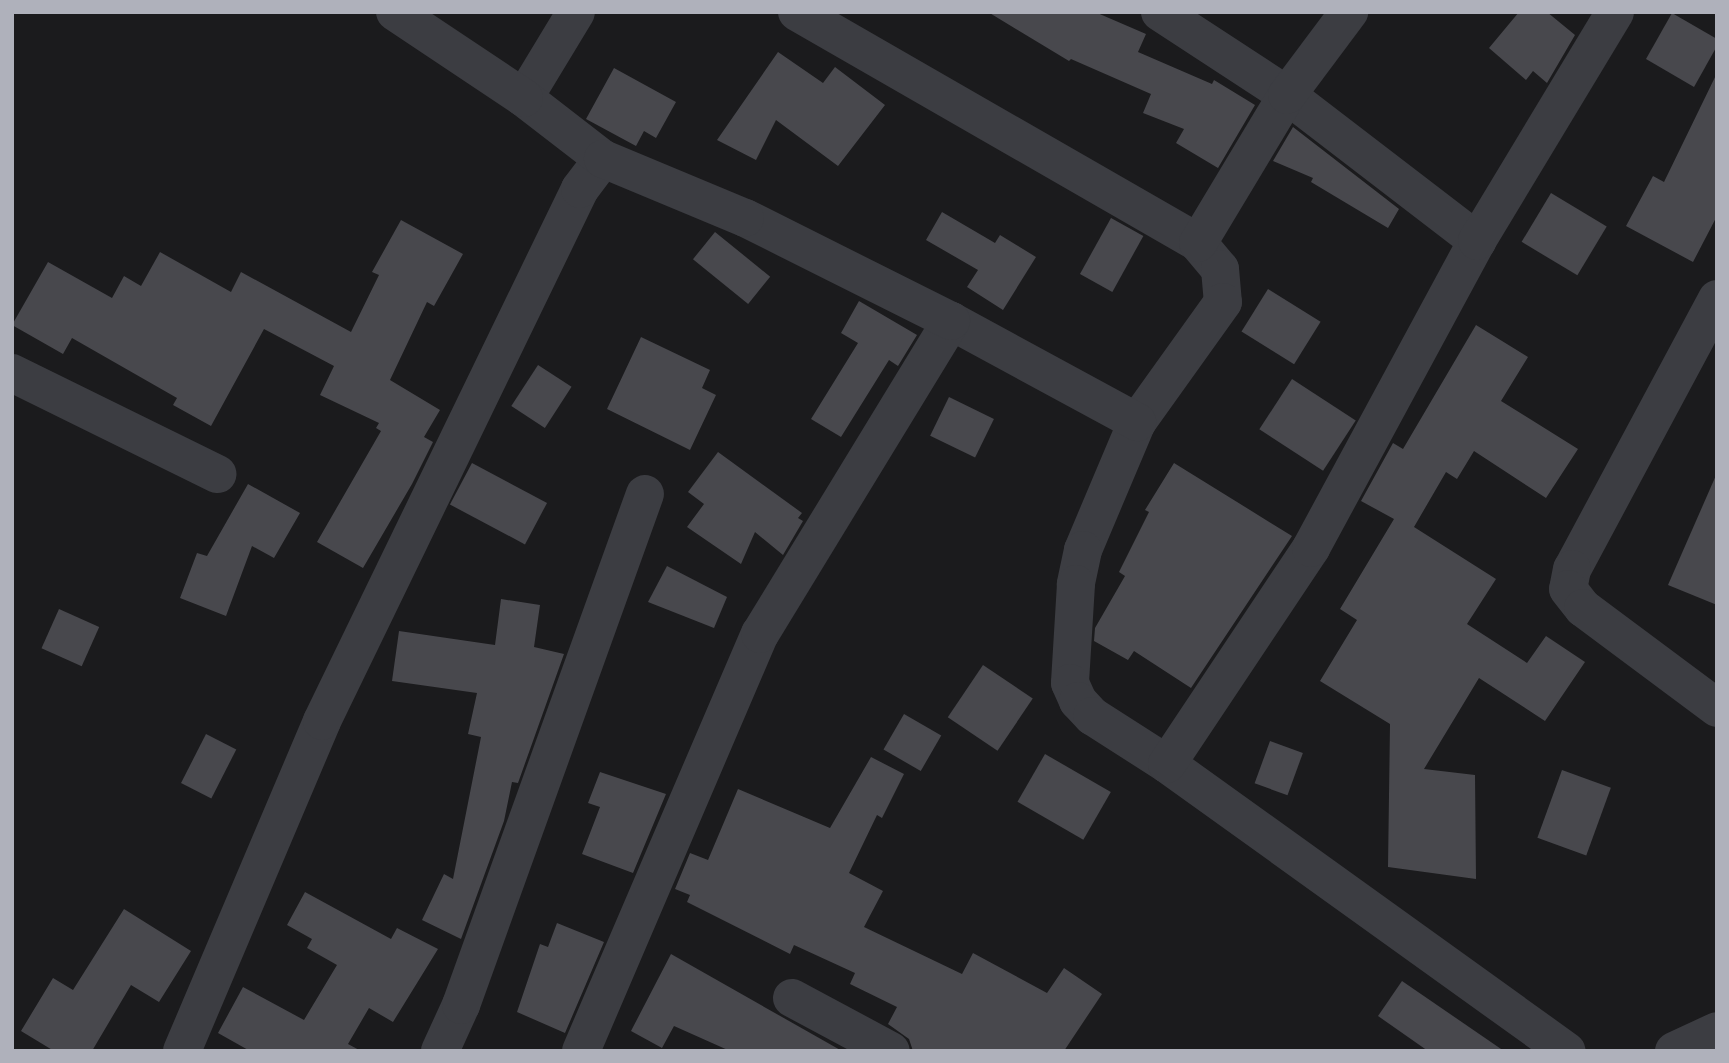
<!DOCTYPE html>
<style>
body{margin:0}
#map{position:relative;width:1729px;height:1063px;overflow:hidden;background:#1b1b1d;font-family:"PT Sans",sans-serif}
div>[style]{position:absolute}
.building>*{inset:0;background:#48484d;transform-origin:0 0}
.minor>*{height:38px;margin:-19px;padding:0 19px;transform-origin:19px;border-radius:19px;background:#3c3d42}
span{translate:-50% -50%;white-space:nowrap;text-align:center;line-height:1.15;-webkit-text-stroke:5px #161618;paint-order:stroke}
.frame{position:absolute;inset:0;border:14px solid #afb1bb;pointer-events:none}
</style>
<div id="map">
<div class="building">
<div style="clip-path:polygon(988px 12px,1095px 12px,1146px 34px,1138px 52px,1212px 84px,1214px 80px,1255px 105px,1218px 168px,1176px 143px,1184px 129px,1143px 113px,1151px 94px,1071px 59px,1069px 61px)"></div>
<div style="clip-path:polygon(1519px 12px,1547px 12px,1575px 35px,1547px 83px,1533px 71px,1526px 80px,1489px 48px)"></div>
<div style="clip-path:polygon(1672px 13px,1717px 39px,1717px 46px,1694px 87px,1646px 59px)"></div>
<div style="clip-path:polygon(778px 52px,823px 83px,835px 67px,885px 105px,838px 166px,776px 120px,756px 160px,717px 140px)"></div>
<div style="clip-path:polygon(614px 68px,676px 102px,656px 138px,644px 131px,636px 146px,586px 119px)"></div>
<div style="clip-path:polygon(1717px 73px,1717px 216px,1693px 262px,1626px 226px,1653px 176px,1664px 182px)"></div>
<div style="clip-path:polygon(1293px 127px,1399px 209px,1388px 228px,1311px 182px,1313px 178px,1273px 161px)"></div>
<div style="left:1551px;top:193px;width:65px;height:57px;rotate:31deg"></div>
<div style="clip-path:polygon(942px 212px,995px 243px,1000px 235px,1036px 257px,1003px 310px,967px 287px,978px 270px,926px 240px)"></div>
<div style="left:1111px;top:218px;width:37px;height:64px;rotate:29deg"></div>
<div style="clip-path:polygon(401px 220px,463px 254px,434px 306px,427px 302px,390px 380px,440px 410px,424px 437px,433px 442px,412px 484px,363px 568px,317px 542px,381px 431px,376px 428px,379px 423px,320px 395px,334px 366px,264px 329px,211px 426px,173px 405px,177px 398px,72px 338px,63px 354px,12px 325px,48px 262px,112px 298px,124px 276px,141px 286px,160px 252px,231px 292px,241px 272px,351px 332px,379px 275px,372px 272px)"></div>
<div style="left:715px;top:232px;width:71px;height:35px;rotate:39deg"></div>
<div style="left:1268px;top:289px;width:62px;height:50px;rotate:32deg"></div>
<div style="clip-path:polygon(859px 301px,917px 335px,898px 366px,889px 360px,841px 437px,811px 419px,858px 343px,841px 333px)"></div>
<div style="clip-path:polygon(1476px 325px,1528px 357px,1501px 401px,1578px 449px,1546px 498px,1474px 451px,1457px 479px,1446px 472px,1414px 527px,1496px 579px,1467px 624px,1527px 663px,1546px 636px,1585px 662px,1545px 721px,1479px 678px,1424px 769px,1475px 775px,1476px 879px,1388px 867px,1390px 724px,1320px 681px,1357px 620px,1340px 609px,1394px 519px,1361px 501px,1393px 443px,1403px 449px)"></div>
<div style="clip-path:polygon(641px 337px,710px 370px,702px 388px,716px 395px,690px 450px,607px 409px)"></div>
<div style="left:538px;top:365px;width:40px;height:49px;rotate:33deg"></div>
<div style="left:1292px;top:379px;width:76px;height:60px;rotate:33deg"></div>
<div style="left:949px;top:397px;width:50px;height:43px;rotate:26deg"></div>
<div style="clip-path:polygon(718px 452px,802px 513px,798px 518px,803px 521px,783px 555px,755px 532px,741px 564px,687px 527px,704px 504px,688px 492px)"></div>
<div style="left:472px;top:463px;width:85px;height:47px;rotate:28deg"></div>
<div style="clip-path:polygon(1174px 463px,1292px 536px,1191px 688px,1134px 651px,1128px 660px,1094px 641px,1095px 628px,1125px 576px,1119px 572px,1149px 512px,1145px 510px)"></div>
<div style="clip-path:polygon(1717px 473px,1717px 605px,1668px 585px)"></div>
<div style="clip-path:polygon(248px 484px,300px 513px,274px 558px,252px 546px,226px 616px,180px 598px,197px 553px,207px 556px)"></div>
<div style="clip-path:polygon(667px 566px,727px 597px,714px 628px,648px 602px)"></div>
<div style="clip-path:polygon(501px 599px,540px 605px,534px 647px,564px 654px,518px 783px,512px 782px,504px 821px,461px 939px,422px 920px,444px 874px,453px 879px,481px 737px,468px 734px,477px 693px,392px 681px,399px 631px,495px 645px)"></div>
<div style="left:59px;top:609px;width:44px;height:43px;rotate:24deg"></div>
<div style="left:983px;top:665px;width:60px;height:63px;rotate:34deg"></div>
<div style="left:904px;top:714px;width:43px;height:41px;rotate:30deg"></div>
<div style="left:206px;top:734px;width:34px;height:55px;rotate:27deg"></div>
<div style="left:1270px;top:741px;width:35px;height:45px;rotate:20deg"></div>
<div style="left:1045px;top:754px;width:76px;height:55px;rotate:30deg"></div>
<div style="clip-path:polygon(871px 757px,904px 774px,882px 818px,877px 815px,849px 873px,883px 891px,864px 927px,962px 974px,973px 953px,1047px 993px,1064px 968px,1102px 994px,1064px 1051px,913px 1051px,909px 1039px,888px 1024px,897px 1007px,850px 984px,855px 973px,794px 945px,790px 954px,687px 902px,690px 895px,675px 889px,690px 853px,708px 860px,738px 789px,830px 828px)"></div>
<div style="left:1562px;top:770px;width:52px;height:72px;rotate:20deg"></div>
<div style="clip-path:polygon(600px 772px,666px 794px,633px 873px,582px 854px,600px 807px,588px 803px)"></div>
<div style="clip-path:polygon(305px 892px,391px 939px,397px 928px,438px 949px,393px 1022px,369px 1008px,348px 1044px,361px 1051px,250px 1051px,218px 1033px,243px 987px,304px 1020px,337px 965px,307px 948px,312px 939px,287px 925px)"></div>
<div style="clip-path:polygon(124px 909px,191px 951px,159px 1002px,131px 985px,92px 1051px,54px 1051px,21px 1031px,53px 978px,73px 990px)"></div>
<div style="clip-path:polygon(557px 923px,604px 942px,565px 1033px,517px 1012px,540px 944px,548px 947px)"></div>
<div style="clip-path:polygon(671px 954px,782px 1017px,842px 1051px,730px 1051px,674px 1026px,662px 1048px,631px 1031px)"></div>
<div style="clip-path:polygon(1402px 981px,1504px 1051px,1428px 1051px,1378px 1016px)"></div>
</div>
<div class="minor">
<div style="left:797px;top:12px;width:463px;rotate:29.9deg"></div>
<div style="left:1198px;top:243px;width:34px;rotate:50deg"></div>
<div style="left:1220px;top:269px;width:33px;rotate:85deg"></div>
<div style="left:1223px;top:302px;width:148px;rotate:125.6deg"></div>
<div style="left:1137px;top:422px;width:139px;rotate:112.9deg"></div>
<div style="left:1083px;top:550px;width:35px;rotate:102deg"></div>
<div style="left:1076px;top:584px;width:99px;rotate:93.5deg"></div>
<div style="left:1070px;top:683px;width:20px;rotate:66deg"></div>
<div style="left:1078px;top:701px;width:21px;rotate:47deg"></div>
<div style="left:1092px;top:716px;width:89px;rotate:32.6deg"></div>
<div style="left:1167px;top:764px;width:492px;rotate:35.7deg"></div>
<div style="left:1160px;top:12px;width:152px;rotate:33.2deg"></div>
<div style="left:1287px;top:95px;width:240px;rotate:37.5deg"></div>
<div style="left:524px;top:98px;width:100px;rotate:-58.8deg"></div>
<div style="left:1198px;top:243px;width:173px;rotate:-59deg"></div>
<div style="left:1287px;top:95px;width:104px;rotate:-53.2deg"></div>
<div style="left:1717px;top:299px;width:306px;rotate:118.2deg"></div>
<div style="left:1572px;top:569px;width:20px;rotate:101deg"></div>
<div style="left:1568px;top:589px;width:24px;rotate:52deg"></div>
<div style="left:1583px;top:608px;width:167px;rotate:36.7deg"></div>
<div style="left:951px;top:321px;width:212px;rotate:28.5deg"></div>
<div style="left:12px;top:373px;width:229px;rotate:26.2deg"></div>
<div style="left:1167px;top:764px;width:260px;rotate:-56.3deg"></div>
<div style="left:1311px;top:548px;width:349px;rotate:-61.6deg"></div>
<div style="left:1477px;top:241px;width:267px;rotate:-58.9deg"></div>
<div style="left:792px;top:998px;width:112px;rotate:28.2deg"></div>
<div style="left:182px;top:1051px;width:358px;rotate:-67deg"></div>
<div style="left:322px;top:721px;width:591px;rotate:-64.13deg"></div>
<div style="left:580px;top:189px;width:38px;rotate:-53deg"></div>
<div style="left:603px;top:159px;width:100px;rotate:-142.3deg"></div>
<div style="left:524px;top:98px;width:155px;rotate:-146.3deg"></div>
<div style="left:440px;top:1051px;width:51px;rotate:-65.5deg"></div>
<div style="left:461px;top:1005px;width:543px;rotate:-70.2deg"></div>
<div style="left:581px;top:1051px;width:454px;rotate:-66.8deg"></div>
<div style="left:760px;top:634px;width:367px;rotate:-58.6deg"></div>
<div style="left:951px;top:321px;width:230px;rotate:-153.4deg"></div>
<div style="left:745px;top:218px;width:154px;rotate:-157.4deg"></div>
<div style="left:1674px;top:1051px;width:47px;rotate:-24.9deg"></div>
</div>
<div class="frame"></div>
</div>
